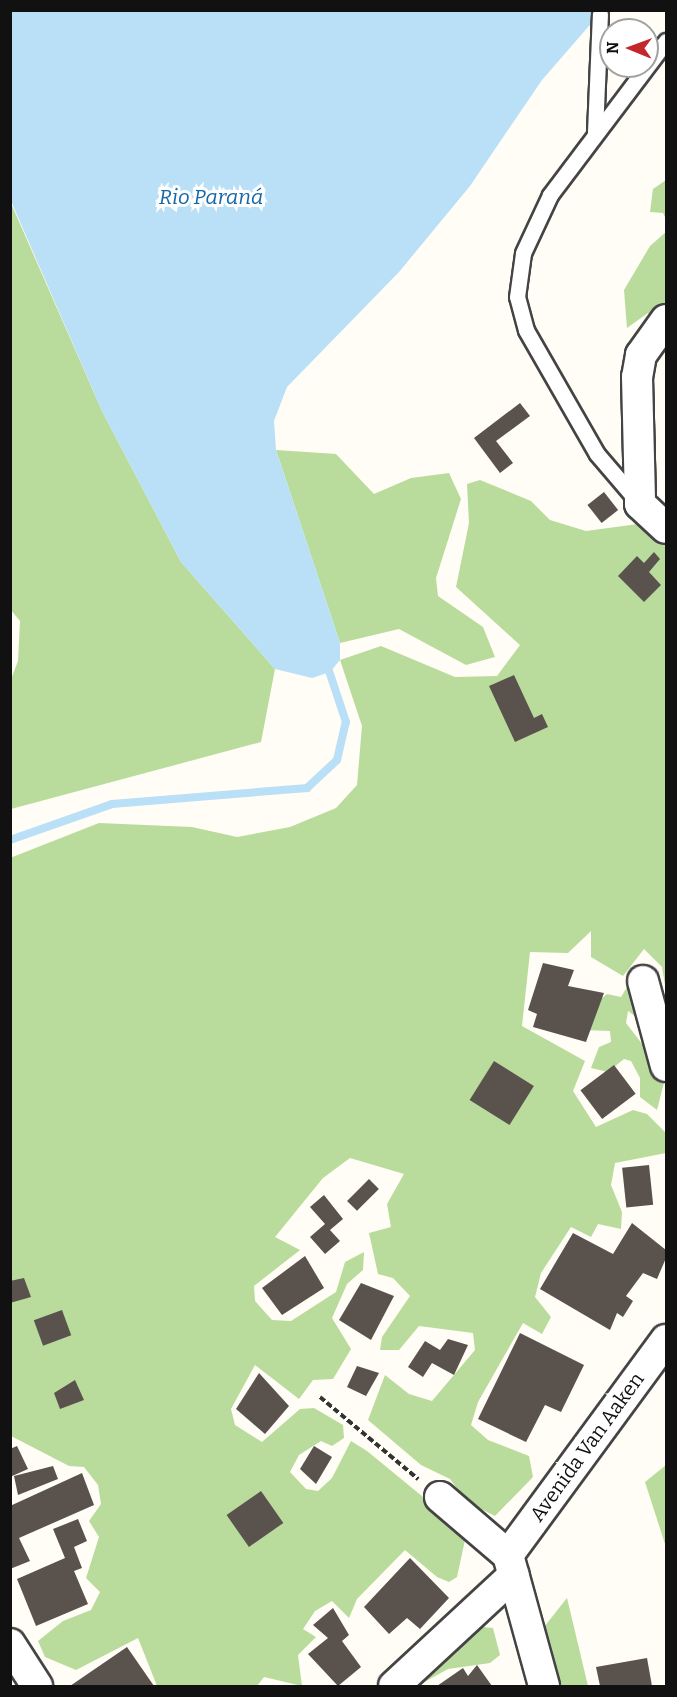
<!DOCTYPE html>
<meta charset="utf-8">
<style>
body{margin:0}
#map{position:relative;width:677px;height:1697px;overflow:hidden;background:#fffdf5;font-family:Bitter,serif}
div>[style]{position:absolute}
.forest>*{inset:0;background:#b9dc9c}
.water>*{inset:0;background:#b9e0f7}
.stream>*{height:8px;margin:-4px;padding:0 4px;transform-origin:4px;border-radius:4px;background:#b9e0f7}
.building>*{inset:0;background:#5a524d;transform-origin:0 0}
.path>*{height:4px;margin-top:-2px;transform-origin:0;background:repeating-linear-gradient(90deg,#333 0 6px,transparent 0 9px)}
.roads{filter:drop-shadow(2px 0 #444) drop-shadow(-2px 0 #444) drop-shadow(0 2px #444) drop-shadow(0 -2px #444)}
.lane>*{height:15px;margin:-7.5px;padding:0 7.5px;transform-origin:7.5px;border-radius:7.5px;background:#fff}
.street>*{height:30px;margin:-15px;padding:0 15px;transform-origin:15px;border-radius:15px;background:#fff}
span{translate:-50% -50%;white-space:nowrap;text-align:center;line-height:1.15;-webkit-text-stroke:6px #fff;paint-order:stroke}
.street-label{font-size:20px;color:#111}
.water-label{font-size:21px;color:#1768a6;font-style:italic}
.frame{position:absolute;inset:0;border:12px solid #111;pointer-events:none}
.north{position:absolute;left:599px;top:18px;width:60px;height:60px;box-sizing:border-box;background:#fff;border:2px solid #a0a0a0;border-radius:50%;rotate:271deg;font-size:16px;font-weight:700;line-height:24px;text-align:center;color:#111}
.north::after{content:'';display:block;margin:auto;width:21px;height:27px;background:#c4262e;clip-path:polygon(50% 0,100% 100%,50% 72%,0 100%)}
</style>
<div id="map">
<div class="forest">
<div style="clip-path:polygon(666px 180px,666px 219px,663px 213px,650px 212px,653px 189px)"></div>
<div style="clip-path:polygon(10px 201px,102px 411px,181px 562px,275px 669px,261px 742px,11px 809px,10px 682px,18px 661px,20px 621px,10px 609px)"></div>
<div style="clip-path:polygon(666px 232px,666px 328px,648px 313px,627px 328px,624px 290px,650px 246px)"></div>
<div style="clip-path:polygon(276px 450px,336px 454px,374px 494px,411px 478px,449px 473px,461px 499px,436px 578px,438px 596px,483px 627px,495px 657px,466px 665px,399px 629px,340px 643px)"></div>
<div style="clip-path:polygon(480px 480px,531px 501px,550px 520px,586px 531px,638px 524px,666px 545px,666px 991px,662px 967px,644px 949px,623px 976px,591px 957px,591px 931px,568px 953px,530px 952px,522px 1026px,585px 1061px,573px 1091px,596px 1127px,633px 1110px,647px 1114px,666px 1133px,666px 1153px,615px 1163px,611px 1185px,622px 1212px,621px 1229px,598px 1224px,591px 1237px,571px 1227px,541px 1273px,535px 1297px,551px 1317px,542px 1334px,523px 1323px,478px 1402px,471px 1425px,488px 1440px,529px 1456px,533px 1477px,495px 1516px,467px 1502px,450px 1479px,421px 1465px,368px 1420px,385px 1375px,409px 1394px,432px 1401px,475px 1350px,473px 1333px,419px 1326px,399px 1350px,380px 1350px,382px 1337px,410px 1296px,393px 1278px,378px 1274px,369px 1233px,391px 1227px,387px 1204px,404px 1174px,350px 1158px,323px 1178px,275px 1237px,300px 1250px,254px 1286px,255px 1301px,272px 1320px,291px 1321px,336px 1292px,345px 1262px,364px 1252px,363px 1270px,347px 1284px,332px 1318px,351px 1349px,333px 1379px,313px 1380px,299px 1399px,255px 1365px,231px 1409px,235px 1425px,262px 1442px,300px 1409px,314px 1408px,343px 1425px,344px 1438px,332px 1446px,321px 1441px,299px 1455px,290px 1472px,306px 1489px,318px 1491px,332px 1478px,351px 1441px,367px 1451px,456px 1524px,465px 1540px,457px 1577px,449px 1582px,437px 1577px,405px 1550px,357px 1599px,349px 1618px,332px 1601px,315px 1611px,303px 1629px,316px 1637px,298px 1655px,302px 1686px,264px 1677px,257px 1686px,157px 1686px,138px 1638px,76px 1670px,45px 1657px,38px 1641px,63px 1621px,91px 1610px,100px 1592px,86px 1578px,99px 1537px,89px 1521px,101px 1504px,98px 1485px,84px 1467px,69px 1466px,11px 1436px,10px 858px,99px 823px,192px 827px,237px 837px,290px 827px,336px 808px,357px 785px,362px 726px,340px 660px,381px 646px,455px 677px,497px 676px,520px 645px,456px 587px,469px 523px,467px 484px)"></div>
<div style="clip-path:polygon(638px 969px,644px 1023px,628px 1011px,626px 1023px,666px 1075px,657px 1110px,640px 1097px,640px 1078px,631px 1061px,624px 1059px,608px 1072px,591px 1068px,599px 1047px,611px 1042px,610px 1031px,583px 1030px,589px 1009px,607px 994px,621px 997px)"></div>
<div style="clip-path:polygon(666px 1465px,666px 1547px,645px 1482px)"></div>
<div style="clip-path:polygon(567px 1598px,588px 1686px,558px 1686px,544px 1627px)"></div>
<div style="clip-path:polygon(473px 1626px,493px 1628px,500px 1655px,490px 1663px,448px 1669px,417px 1686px,399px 1686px)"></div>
</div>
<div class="water">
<div style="clip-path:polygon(10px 11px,602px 11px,542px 80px,470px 186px,399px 272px,287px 387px,274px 421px,276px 450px,340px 643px,340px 660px,330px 672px,312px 678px,275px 669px,181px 562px,102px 411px,11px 201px)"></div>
</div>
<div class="stream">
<div style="left:10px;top:840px;width:108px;rotate:-19.4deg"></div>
<div style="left:112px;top:804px;width:196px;rotate:-4.7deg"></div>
<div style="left:307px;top:788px;width:41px;rotate:-43deg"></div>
<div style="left:337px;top:760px;width:39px;rotate:-77deg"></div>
<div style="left:346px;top:722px;width:63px;rotate:-108.4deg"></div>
</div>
<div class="building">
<div style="clip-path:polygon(520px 403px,530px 416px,496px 441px,513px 463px,500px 473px,474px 438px)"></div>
<div style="left:604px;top:492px;width:23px;height:21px;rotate:52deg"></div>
<div style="clip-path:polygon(654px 552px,660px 559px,649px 572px,661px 585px,644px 602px,618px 576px,637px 556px,644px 563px)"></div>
<div style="clip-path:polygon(514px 675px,534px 718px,542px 714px,548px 727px,515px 742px,489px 686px)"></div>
<div style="clip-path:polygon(543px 963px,574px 970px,568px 986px,604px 993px,586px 1042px,533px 1027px,537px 1014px,528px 1010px)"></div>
<div style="left:494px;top:1061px;width:47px;height:46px;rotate:32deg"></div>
<div style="left:614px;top:1065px;width:36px;height:42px;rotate:53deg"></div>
<div style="left:649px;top:1165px;width:40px;height:27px;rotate:84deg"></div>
<div style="left:369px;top:1179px;width:14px;height:31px;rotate:45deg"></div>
<div style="clip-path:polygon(324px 1195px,343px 1219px,330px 1230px,340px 1241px,325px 1254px,310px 1237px,325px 1224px,310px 1207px)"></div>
<div style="clip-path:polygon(632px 1223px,666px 1250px,666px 1258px,657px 1279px,643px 1273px,626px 1296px,633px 1301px,623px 1317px,617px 1313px,610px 1330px,540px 1289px,573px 1233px,613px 1254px)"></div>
<div style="clip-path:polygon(305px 1256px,324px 1288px,282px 1315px,262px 1288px)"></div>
<div style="clip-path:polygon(24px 1278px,31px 1297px,10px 1303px,10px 1281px)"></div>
<div style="clip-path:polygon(361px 1283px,394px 1296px,371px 1340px,339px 1320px)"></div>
<div style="left:62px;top:1310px;width:27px;height:30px;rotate:70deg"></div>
<div style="clip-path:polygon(520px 1333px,584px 1365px,561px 1412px,545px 1405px,526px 1442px,478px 1419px)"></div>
<div style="clip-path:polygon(448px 1339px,468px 1345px,454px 1375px,432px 1363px,423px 1377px,408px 1367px,425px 1341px,440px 1350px)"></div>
<div style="clip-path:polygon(357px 1366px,379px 1373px,366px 1396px,347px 1387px)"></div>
<div style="clip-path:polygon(259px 1373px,289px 1406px,265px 1434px,236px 1409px)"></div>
<div style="clip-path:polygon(75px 1380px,84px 1400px,60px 1409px,54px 1393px)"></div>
<div style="clip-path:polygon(17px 1446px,28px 1469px,10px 1477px,10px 1449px)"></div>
<div style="clip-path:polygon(314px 1446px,332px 1457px,316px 1484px,300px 1469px)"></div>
<div style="clip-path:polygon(53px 1466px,58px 1479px,18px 1495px,14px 1476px)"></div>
<div style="clip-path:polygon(82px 1473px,94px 1505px,19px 1538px,30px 1561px,10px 1569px,10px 1506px)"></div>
<div style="left:261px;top:1491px;width:39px;height:42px;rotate:55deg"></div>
<div style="clip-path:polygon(78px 1519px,87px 1541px,74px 1547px,82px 1568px,74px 1571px,88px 1604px,36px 1626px,17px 1579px,65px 1558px,53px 1529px)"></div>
<div style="clip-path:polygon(410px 1558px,449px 1598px,420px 1629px,407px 1618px,389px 1634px,364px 1607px)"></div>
<div style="clip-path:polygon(333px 1608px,349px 1635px,342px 1641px,361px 1667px,338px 1686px,308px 1654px,328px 1638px,313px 1625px)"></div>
<div style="clip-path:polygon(127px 1647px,154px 1686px,70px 1686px)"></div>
<div style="clip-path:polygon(647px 1658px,652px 1686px,600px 1686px,596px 1667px)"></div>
<div style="clip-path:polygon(477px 1665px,492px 1686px,437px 1686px,463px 1668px,468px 1676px)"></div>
</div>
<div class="path">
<div style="left:320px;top:1397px;width:128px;rotate:39.9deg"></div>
</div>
<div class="roads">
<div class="lane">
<div style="left:595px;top:132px;width:118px;rotate:-87.6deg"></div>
<div style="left:639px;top:503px;width:65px;rotate:-130.6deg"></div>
<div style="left:597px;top:454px;width:143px;rotate:-119.8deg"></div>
<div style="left:526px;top:330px;width:34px;rotate:-105deg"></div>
<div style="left:517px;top:297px;width:44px;rotate:-82.2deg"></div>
<div style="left:523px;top:253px;width:64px;rotate:-65deg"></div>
<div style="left:550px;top:195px;width:193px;rotate:-53deg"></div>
</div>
<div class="street">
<div style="left:666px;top:320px;width:43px;rotate:125.5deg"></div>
<div style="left:641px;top:355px;width:22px;rotate:100deg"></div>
<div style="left:637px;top:377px;width:127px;rotate:88.6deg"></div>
<div style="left:640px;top:504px;width:35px;rotate:43deg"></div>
<div style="left:643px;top:981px;width:88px;rotate:74.9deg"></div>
<div style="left:440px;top:1497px;width:89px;rotate:40.5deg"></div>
<div style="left:508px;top:1555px;width:136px;rotate:74.6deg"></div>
<div style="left:508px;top:1555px;width:267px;rotate:-53.7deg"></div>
<div style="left:10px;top:1644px;width:50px;rotate:57.3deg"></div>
<div style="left:394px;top:1686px;width:163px;rotate:-42.8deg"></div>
</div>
</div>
<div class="street-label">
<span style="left:587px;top:1447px;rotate:-54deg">Avenida Van Aaken</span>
</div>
<div class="water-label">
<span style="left:211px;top:197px">Rio Paraná</span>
</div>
<div class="frame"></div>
<div class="north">N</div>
</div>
